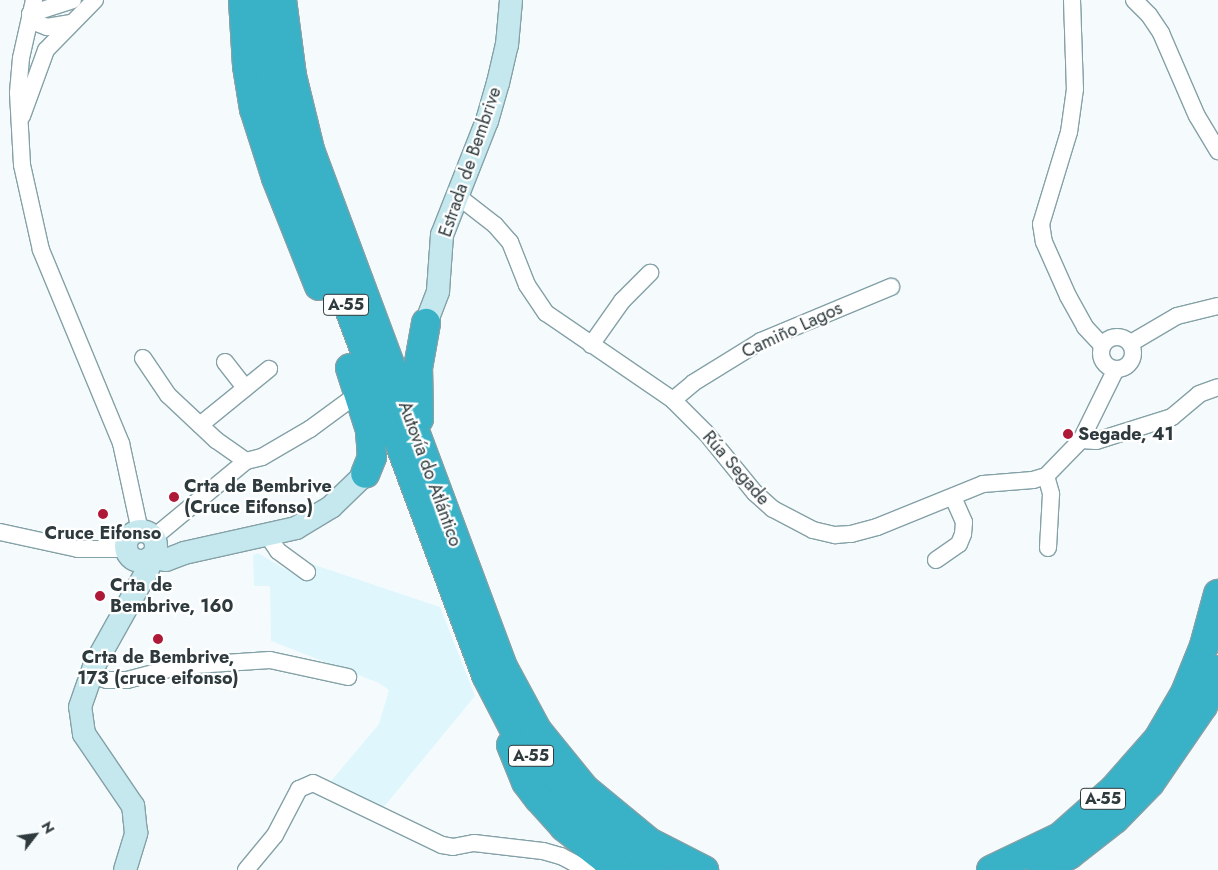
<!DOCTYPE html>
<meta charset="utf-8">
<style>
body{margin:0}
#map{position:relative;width:1218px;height:870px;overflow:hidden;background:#f5fbfd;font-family:Jost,sans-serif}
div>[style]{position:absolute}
.built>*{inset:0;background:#dff7fc}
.roads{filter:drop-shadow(1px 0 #84a1a7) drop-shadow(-1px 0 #84a1a7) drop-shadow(0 1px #84a1a7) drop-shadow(0 -1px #84a1a7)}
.street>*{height:16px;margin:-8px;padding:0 8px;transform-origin:8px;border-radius:8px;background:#fff}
.street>.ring{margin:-8px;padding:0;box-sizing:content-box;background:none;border:16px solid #fff;border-radius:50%}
.secondary>*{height:22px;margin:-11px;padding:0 11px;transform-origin:11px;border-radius:11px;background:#c4e8ee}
.secondary>.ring{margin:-11px;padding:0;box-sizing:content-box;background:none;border:22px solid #c4e8ee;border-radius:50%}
.highway>*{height:28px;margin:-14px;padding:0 14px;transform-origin:14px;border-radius:14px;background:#39b1c7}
.dots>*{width:14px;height:14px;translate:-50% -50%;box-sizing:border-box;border:2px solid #fff;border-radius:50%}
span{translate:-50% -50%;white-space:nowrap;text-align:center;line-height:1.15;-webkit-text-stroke:4.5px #fff;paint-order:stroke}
.shield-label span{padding:1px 4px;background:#fff;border:1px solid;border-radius:4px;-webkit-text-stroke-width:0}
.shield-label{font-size:16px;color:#2e3a3d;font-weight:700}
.street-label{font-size:18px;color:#2e3a3d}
.poi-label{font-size:18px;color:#2e3a3d;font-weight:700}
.left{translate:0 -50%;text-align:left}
.north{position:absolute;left:10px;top:810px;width:50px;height:50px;-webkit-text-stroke:4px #fff;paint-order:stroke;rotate:60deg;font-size:14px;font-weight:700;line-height:20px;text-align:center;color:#2e3a3d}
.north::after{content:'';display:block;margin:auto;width:18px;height:22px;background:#2e3a3d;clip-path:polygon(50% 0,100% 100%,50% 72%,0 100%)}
</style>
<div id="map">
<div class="built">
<div style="clip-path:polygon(258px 553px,302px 579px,312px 564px,440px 607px,475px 696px,383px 808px,331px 781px,379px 724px,389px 690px,379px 683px,271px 641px,270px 586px,254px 586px,253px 555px)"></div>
</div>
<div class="roads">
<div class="street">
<div style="left:34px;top:0;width:59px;rotate:102.6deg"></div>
<div style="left:21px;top:58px;width:35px;rotate:95deg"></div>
<div style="left:18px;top:93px;width:72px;rotate:86.8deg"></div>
<div style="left:22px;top:165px;width:87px;rotate:77.4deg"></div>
<div style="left:41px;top:250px;width:209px;rotate:67.5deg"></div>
<div style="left:121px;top:443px;width:90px;rotate:77.8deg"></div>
<div style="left:1072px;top:0;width:89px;rotate:88.1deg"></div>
<div style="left:1075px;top:89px;width:43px;rotate:97.9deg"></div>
<div style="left:1069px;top:132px;width:96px;rotate:106.9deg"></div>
<div style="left:1041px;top:224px;width:18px;rotate:81deg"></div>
<div style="left:1044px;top:242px;width:59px;rotate:66deg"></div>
<div style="left:1068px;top:296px;width:35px;rotate:61deg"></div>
<div style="left:1085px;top:327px;width:25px;rotate:47deg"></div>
<div style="left:1134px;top:0;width:21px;rotate:45deg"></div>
<div style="left:1149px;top:15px;width:22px;rotate:56deg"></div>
<div style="left:1161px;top:33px;width:90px;rotate:66.6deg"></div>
<div style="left:1197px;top:116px;width:41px;rotate:59deg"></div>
<div style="left:30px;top:14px;width:45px;rotate:-18deg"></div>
<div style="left:30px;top:14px;width:11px;rotate:52deg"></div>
<div style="left:37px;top:23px;width:11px;rotate:22deg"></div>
<div style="left:47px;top:27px;width:23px;rotate:-10deg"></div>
<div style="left:22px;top:116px;width:70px;rotate:-70deg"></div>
<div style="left:46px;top:50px;width:70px;rotate:-45.6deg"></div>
<div style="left:459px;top:197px;width:46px;rotate:37.9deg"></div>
<div style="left:495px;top:225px;width:23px;rotate:49deg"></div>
<div style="left:510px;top:242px;width:46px;rotate:68.4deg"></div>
<div style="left:527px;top:285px;width:34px;rotate:56deg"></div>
<div style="left:546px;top:313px;width:154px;rotate:34.4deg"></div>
<div style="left:673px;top:400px;width:47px;rotate:45deg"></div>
<div style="left:706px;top:433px;width:77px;rotate:50.8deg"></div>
<div style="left:755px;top:493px;width:24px;rotate:42deg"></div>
<div style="left:773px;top:509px;width:45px;rotate:27.7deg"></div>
<div style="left:813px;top:530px;width:23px;rotate:13deg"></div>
<div style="left:835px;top:535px;width:16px;rotate:-4deg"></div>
<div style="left:851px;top:534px;width:27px;rotate:-15deg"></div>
<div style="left:877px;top:527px;width:114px;rotate:-22.1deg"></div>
<div style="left:983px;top:484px;width:50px;rotate:-4.6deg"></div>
<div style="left:1033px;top:480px;width:14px;rotate:-17deg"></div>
<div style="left:1046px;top:476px;width:50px;rotate:-45.8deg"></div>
<div style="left:1081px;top:440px;width:79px;rotate:-63.8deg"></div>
<div class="ring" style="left:1101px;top:337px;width:16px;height:16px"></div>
<div style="left:1131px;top:343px;width:53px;rotate:-30.4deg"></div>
<div style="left:1177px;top:316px;width:42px;rotate:-13.7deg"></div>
<div style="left:591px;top:345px;width:54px;rotate:-54.8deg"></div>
<div style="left:622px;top:301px;width:40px;rotate:-45deg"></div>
<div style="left:143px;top:358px;width:45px;rotate:56deg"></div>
<div style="left:168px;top:395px;width:66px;rotate:43.2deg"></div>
<div style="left:216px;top:440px;width:37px;rotate:35deg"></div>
<div style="left:246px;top:461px;width:16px;rotate:-14deg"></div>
<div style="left:262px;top:457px;width:56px;rotate:-30.3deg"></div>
<div style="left:310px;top:429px;width:61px;rotate:-36.3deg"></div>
<div style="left:225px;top:362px;width:33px;rotate:52deg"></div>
<div style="left:673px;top:400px;width:26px;rotate:-40deg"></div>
<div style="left:693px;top:383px;width:80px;rotate:-31.7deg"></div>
<div style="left:761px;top:341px;width:141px;rotate:-22.6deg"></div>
<div style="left:200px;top:425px;width:89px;rotate:-39.1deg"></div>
<div style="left:1081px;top:440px;width:15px;rotate:4deg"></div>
<div style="left:1096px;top:441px;width:80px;rotate:-17.5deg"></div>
<div style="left:1172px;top:417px;width:35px;rotate:-40deg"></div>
<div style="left:1199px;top:394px;width:20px;rotate:-20deg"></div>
<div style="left:1046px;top:476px;width:19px;rotate:74deg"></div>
<div style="left:1051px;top:494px;width:54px;rotate:93.2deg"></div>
<div style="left:0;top:532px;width:80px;rotate:12.3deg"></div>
<div style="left:78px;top:549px;width:48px"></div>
<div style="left:268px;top:536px;width:18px;rotate:56deg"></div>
<div style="left:278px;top:551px;width:36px;rotate:36deg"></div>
<div style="left:153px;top:538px;width:121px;rotate:-39.6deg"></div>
<div style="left:936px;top:560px;width:28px;rotate:-35deg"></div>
<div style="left:959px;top:544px;width:11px;rotate:-68deg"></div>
<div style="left:963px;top:534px;width:12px;rotate:-85deg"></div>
<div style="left:964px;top:522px;width:27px;rotate:-114deg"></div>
<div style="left:90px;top:675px;width:18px;rotate:16deg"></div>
<div style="left:107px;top:680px;width:20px"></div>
<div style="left:127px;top:680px;width:55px;rotate:-14.8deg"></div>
<div style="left:180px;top:666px;width:90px;rotate:-3.8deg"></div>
<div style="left:270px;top:660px;width:80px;rotate:12.3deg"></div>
<div style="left:246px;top:870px;width:45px;rotate:-50.4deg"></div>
<div style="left:275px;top:835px;width:52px;rotate:-62.4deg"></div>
<div style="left:299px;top:789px;width:15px;rotate:-23deg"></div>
<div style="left:313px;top:783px;width:143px;rotate:25.7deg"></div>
<div style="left:442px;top:845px;width:11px;rotate:10deg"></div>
<div style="left:453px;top:847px;width:21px;rotate:-11deg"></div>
<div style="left:474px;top:843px;width:69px;rotate:6.6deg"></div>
<div style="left:543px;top:851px;width:19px;rotate:16deg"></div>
<div style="left:561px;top:856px;width:30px;rotate:28deg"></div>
</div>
<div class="secondary">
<div style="left:426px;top:323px;width:34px;rotate:-69deg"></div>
<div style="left:438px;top:291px;width:56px;rotate:-85.9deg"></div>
<div style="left:442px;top:235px;width:123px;rotate:-68.5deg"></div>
<div style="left:487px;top:121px;width:40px;rotate:-74deg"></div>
<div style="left:498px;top:83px;width:39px;rotate:-77deg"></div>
<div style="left:507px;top:45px;width:45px;rotate:-84.9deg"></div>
<div class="ring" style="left:126px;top:531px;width:8px;height:8px"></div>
<div style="left:150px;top:558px;width:16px;rotate:7deg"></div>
<div style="left:166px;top:560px;width:19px;rotate:-21deg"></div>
<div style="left:184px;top:553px;width:115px;rotate:-12.6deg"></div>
<div style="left:296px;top:528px;width:41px;rotate:-31deg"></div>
<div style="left:331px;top:507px;width:47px;rotate:-44.1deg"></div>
<div style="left:125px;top:870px;width:39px;rotate:-73deg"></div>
<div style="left:136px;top:833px;width:27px;rotate:-96deg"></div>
<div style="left:133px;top:806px;width:87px;rotate:-124.2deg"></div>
<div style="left:84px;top:734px;width:27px;rotate:-98deg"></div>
<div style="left:80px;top:707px;width:46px;rotate:-70.8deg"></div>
<div style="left:95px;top:664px;width:109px;rotate:-60.8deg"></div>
<div style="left:148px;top:569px;width:9px;rotate:-103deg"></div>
</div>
<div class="highway">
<div style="left:243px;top:0;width:66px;rotate:86.5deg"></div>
<div style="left:247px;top:66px;width:44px;rotate:80.8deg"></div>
<div style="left:254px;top:109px;width:72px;rotate:72.3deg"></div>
<div style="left:276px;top:178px;width:116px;rotate:68.3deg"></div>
<div style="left:262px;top:0;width:78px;rotate:83.3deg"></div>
<div style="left:271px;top:77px;width:82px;rotate:75.1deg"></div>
<div style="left:292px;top:156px;width:554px;rotate:69.5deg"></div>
<div style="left:486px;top:675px;width:70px;rotate:62.7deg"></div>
<div style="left:518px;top:737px;width:59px;rotate:53.3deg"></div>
<div style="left:553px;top:784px;width:61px;rotate:45deg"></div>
<div style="left:596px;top:827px;width:75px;rotate:35.2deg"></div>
<div style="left:282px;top:0;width:77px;rotate:82.5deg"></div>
<div style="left:292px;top:76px;width:76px;rotate:76.3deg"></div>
<div style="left:310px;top:150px;width:552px;rotate:69.53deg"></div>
<div style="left:503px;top:667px;width:72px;rotate:61.6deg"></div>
<div style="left:537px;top:730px;width:76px;rotate:50.9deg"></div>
<div style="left:585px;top:789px;width:83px;rotate:39.6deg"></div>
<div style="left:649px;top:842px;width:62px;rotate:27deg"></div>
<div style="left:350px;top:368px;width:65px;rotate:72.1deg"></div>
<div style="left:370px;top:430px;width:27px;rotate:86deg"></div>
<div style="left:372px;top:457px;width:18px;rotate:112deg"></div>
<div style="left:419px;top:419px;width:51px;rotate:-91.1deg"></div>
<div style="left:418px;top:368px;width:46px;rotate:-79.9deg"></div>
<div style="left:511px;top:745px;width:40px;rotate:68deg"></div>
<div style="left:526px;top:782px;width:21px;rotate:53deg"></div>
<div style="left:539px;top:799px;width:38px;rotate:48deg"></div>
<div style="left:564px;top:827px;width:70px;rotate:38deg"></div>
<div style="left:991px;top:870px;width:76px;rotate:-25.6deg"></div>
<div style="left:1060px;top:837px;width:72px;rotate:-41.6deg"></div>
<div style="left:1114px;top:789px;width:67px;rotate:-48.7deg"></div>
<div style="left:1158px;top:739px;width:53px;rotate:-59.6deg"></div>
<div style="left:1185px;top:693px;width:51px;rotate:-68deg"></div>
<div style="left:1204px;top:646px;width:54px;rotate:-74.9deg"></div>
<div style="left:1041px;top:870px;width:32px;rotate:-28deg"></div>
<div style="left:1069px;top:855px;width:58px;rotate:-38deg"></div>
<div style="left:1115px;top:819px;width:50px;rotate:-45.8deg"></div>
<div style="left:1150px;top:783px;width:93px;rotate:-55.5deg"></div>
<div style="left:1203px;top:706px;width:39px;rotate:-67deg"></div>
</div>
</div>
<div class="dots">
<div style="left:1068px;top:434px;background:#ae1937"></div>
<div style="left:174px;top:497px;background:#ae1937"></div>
<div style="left:103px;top:514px;background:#ae1937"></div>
<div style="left:100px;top:596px;background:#ae1937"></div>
<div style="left:158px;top:639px;background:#ae1937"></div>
</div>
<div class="shield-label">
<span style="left:346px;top:305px">A-55</span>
<span style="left:531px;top:756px">A-55</span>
<span style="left:1103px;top:799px">A-55</span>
</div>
<div class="street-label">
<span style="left:470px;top:162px;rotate:-71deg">Estrada de Bembrive</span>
<span style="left:792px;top:330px;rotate:-25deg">Camiño Lagos</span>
<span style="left:736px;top:468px;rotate:49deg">Rúa Segade</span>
<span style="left:430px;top:474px;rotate:70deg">Autovía do Atlántico</span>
</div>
<div class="poi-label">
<span class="left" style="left:1078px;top:434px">Segade, 41</span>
<span class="left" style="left:184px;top:497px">Crta de Bembrive<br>(Cruce Eifonso)</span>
<span style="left:103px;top:533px">Cruce Eifonso</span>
<span class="left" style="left:110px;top:596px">Crta de<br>Bembrive, 160</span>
<span style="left:158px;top:668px">Crta de Bembrive,<br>173 (cruce eifonso)</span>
</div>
<div class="north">N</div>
</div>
